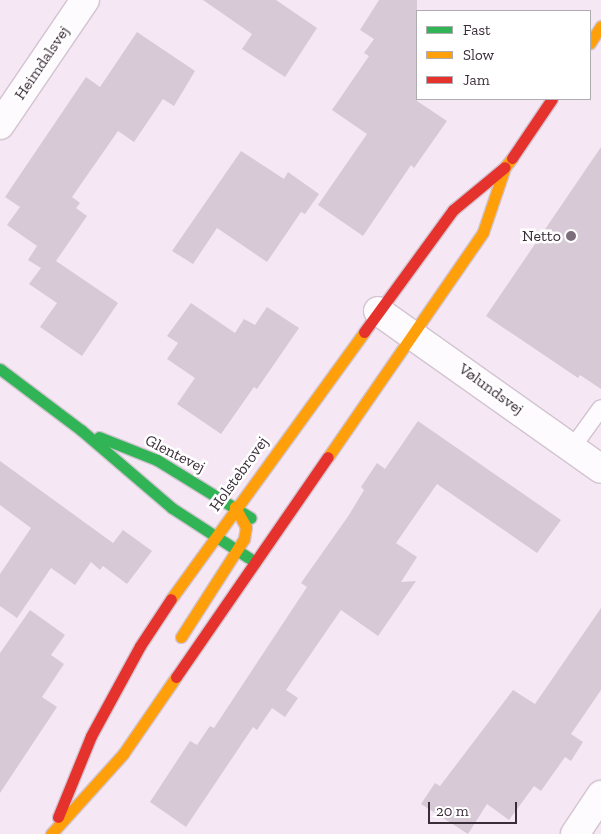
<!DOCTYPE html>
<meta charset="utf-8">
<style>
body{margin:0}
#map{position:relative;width:601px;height:834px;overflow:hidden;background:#f6e7f5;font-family:"Zilla Slab",serif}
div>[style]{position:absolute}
.building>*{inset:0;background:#d7c9d6}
.roads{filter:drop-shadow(1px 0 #d1c4d0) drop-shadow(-1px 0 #d1c4d0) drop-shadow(0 1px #d1c4d0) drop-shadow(0 -1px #d1c4d0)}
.lane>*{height:16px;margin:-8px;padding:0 8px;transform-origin:8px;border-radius:8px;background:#fefbfe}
.street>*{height:28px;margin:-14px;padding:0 14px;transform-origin:14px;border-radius:14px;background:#fefbfe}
.fast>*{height:11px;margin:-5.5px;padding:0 5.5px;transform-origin:5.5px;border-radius:5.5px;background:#30b455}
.slow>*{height:11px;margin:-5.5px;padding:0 5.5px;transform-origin:5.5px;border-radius:5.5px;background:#ff9f0a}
.jam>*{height:11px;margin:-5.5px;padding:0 5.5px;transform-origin:5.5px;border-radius:5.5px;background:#e5322d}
.dots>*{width:14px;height:14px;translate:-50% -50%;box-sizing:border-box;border:2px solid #fff;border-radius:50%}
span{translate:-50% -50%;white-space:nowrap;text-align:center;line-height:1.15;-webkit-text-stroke:5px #fff;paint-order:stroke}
.street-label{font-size:16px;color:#3a2d39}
.poi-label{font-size:16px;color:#3a2d39}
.right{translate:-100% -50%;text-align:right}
.legend{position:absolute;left:416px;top:10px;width:175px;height:90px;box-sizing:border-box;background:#fff;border:1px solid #b0abb0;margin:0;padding:6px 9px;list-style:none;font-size:15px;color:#3a2d39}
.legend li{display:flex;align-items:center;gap:10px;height:25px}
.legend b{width:25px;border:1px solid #b0abb0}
.scale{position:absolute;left:428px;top:802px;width:89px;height:22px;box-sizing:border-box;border:2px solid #3a2d39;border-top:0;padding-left:6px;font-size:15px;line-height:18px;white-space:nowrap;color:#3a2d39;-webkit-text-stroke:4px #fff;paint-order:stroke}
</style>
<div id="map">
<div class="building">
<div style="clip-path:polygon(203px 0,276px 0,317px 28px,285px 77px,242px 49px,252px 34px)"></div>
<div style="clip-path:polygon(379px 0,417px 0,417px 101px,447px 121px,414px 168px,411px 165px,363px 236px,318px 205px,367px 134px,332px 110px,369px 56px,364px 53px,374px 39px,360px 30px)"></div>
<div style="clip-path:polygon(137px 32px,195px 71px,174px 106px,163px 99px,134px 142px,118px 131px,72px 197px,80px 203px,76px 208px,87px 216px,56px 261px,118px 303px,82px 356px,40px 327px,57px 303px,29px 284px,41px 268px,28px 260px,37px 246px,7px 225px,20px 207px,5px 197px,86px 77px,100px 87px)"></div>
<div style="clip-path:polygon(601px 147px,601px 389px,580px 375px,578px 378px,486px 316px)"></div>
<div style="clip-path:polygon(241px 151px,284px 179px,288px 172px,319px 194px,305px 214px,301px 212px,267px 262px,217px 228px,193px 264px,172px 251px)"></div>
<div style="clip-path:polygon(191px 303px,235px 333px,244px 319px,255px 325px,267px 307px,299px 328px,257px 389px,254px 387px,221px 434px,177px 404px,195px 378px,167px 359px,178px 343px,167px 336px)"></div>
<div style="clip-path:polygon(418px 421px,561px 520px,537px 553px,437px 484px,396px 543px,417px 557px,401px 582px,416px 581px,378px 636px,341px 610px,286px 690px,298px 698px,285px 717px,272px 708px,257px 730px,253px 727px,186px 827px,150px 802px,190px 741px,197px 745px,210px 726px,214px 728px,307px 587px,301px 583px,349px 515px,364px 490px,361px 487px,377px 463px,385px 469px)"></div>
<div style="clip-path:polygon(0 461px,113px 543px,123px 530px,152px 551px,127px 584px,103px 566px,100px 570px,91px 562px,75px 585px,51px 568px,17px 618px,0 606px,0 574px,31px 528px,0 505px)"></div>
<div style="clip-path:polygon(601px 608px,601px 690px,571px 734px,583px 742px,571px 761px,565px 757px,541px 791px,534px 786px,509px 820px,487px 804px,468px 834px,421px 804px,435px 783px,440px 786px,513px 690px,535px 704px)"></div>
<div style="clip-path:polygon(30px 610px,65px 635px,51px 655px,64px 664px,42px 697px,57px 707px,0 793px,0 653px)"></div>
</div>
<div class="roads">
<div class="lane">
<div style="left:572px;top:448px;width:49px;rotate:-54.1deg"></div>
</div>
<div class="street">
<div style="left:0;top:125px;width:151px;rotate:-55.8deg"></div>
<div style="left:378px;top:311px;width:273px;rotate:35.3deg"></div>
<div style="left:575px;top:834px;width:47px;rotate:-56.3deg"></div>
</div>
<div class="fast">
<div style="left:0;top:369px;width:101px;rotate:37deg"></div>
<div style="left:81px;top:430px;width:120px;rotate:40.6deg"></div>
<div style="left:172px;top:508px;width:99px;rotate:33deg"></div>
<div style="left:99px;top:437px;width:62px;rotate:21.6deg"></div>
<div style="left:157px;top:460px;width:110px;rotate:31.7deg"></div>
</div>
<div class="slow">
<div style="left:590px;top:43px;width:20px;rotate:-57deg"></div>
<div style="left:328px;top:457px;width:273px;rotate:-55.4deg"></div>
<div style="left:483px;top:232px;width:69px;rotate:-71.3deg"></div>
<div style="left:505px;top:167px;width:11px;rotate:-52deg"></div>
<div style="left:171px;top:599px;width:329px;rotate:-54.1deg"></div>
<div style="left:181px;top:637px;width:117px;rotate:-57.3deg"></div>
<div style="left:244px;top:539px;width:12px;rotate:-81deg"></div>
<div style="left:246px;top:527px;width:23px;rotate:-119deg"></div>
<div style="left:51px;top:834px;width:108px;rotate:-48deg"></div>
<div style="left:123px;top:754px;width:93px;rotate:-55.5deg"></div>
</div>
<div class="jam">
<div style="left:512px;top:158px;width:71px;rotate:-55.9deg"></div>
<div style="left:364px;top:332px;width:151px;rotate:-53.9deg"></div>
<div style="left:453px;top:210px;width:67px;rotate:-39.6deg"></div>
<div style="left:176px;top:677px;width:267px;rotate:-55.4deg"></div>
<div style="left:58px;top:817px;width:87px;rotate:-67.8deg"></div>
<div style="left:91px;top:736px;width:102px;rotate:-61.4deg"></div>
<div style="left:140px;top:646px;width:56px;rotate:-56.6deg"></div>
</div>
</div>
<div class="dots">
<div style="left:571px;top:236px;background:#7c6e7b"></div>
</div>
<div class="street-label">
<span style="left:42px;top:63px;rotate:-56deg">Heimdalsvej</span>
<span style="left:491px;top:389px;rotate:36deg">Vølundsvej</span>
<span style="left:175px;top:454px;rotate:27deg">Glentevej</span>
<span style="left:239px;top:474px;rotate:-54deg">Holstebrovej</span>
</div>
<div class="poi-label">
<span class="right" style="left:561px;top:236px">Netto</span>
</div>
<ul class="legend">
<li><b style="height:6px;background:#30b455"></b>Fast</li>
<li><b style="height:6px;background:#ff9f0a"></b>Slow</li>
<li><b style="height:6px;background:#e5322d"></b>Jam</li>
</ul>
<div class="scale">20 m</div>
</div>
